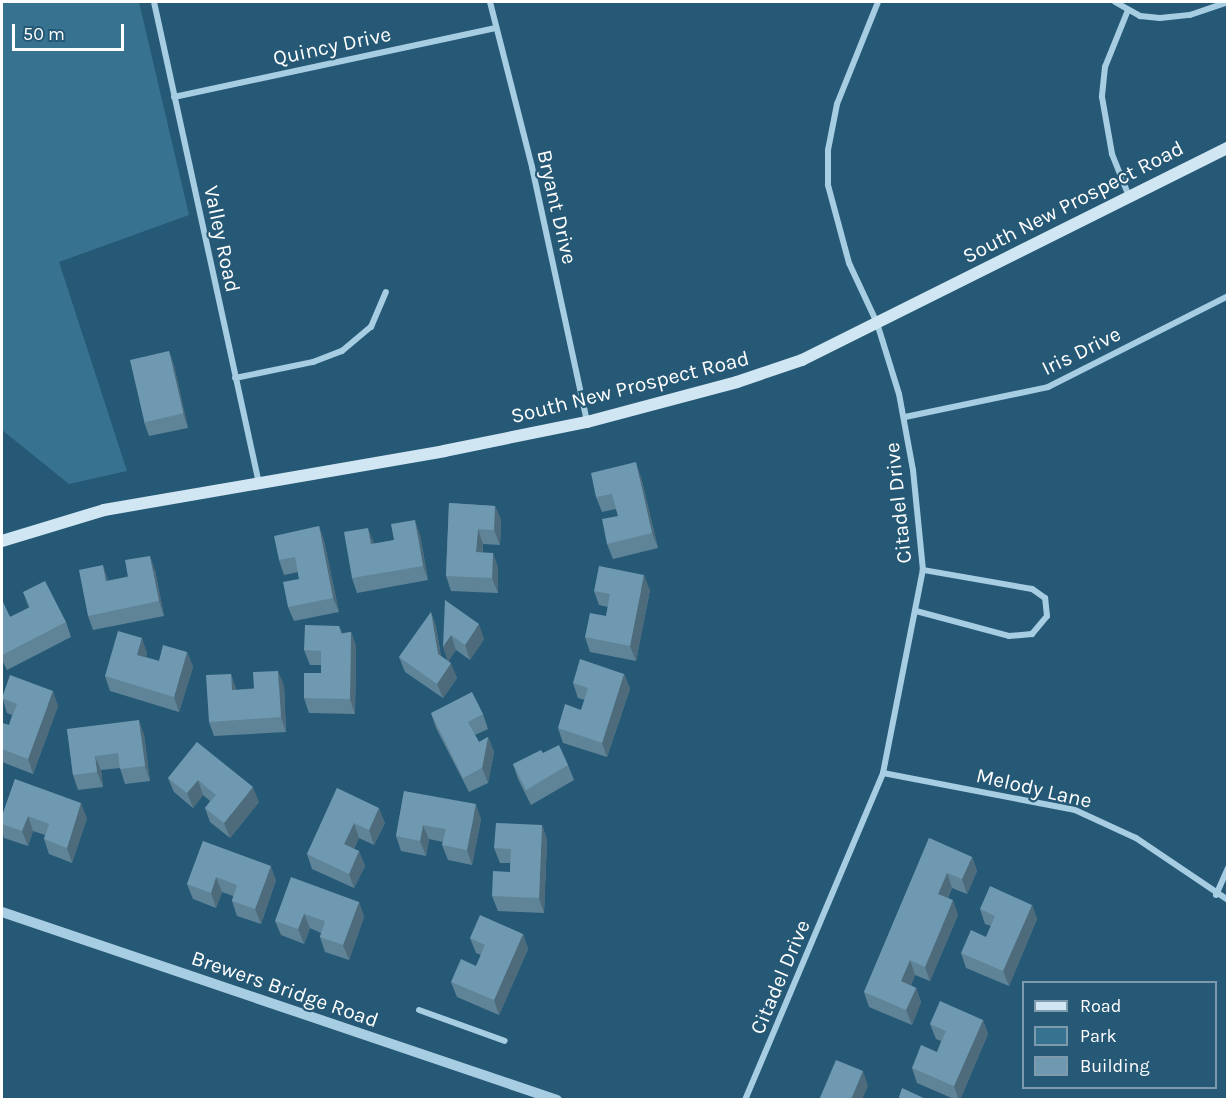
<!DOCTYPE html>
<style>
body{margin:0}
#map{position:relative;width:1229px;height:1101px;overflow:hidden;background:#265976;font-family:Karla,sans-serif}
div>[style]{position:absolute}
.green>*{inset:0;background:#377291}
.minor>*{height:6px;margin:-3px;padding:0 3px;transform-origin:3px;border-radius:3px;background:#a7cde2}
.tertiary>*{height:10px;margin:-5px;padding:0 5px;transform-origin:5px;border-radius:5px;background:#a7cde2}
.secondary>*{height:12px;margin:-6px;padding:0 6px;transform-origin:6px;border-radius:6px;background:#d0e6f3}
.wall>*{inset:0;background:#5f8498}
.shaded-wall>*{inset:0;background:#4e6b7c}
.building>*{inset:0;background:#6f99b1;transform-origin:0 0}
span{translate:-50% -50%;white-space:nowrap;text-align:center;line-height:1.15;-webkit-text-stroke:4.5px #265976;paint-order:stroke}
.street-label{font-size:21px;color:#fff}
.frame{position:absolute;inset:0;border:3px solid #fff;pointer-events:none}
.legend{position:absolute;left:1022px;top:981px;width:195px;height:108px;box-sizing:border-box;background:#265976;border:2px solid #7d9bad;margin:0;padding:8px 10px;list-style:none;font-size:18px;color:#fff}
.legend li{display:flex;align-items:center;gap:12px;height:30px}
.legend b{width:30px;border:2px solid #7d9bad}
.scale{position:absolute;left:12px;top:24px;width:112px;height:27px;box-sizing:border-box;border:3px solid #fff;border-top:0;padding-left:8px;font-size:18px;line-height:21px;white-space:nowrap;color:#fff;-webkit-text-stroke:4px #265976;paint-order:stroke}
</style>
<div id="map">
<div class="green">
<div style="clip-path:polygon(2px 2px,139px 2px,189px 215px,59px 262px,127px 471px,69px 484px,2px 430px)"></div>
</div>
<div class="minor">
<div style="left:154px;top:2px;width:492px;rotate:77.7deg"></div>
<div style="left:490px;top:2px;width:170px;rotate:75.7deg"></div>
<div style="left:532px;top:167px;width:261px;rotate:77.8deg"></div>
<div style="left:1115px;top:2px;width:29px;rotate:29deg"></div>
<div style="left:1140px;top:16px;width:20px;rotate:6deg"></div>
<div style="left:1160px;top:18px;width:30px;rotate:-6deg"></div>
<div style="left:1190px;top:15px;width:40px;rotate:-18.9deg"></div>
<div style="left:1128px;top:10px;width:61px;rotate:112deg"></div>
<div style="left:1105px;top:67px;width:30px;rotate:96deg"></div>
<div style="left:1102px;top:97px;width:58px;rotate:80deg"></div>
<div style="left:1112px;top:154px;width:43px;rotate:68.2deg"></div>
<div style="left:174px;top:97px;width:329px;rotate:-12.1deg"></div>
<div style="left:235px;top:378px;width:80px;rotate:-11.6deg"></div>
<div style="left:313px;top:362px;width:31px;rotate:-21deg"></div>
<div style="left:342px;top:351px;width:38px;rotate:-40deg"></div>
<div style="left:371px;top:327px;width:38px;rotate:-67deg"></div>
<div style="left:905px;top:417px;width:146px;rotate:-11.8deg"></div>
<div style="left:1048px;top:387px;width:202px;rotate:-26.8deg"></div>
<div style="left:916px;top:611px;width:96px;rotate:15deg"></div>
<div style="left:1009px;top:636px;width:23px;rotate:-5deg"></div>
<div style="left:1032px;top:634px;width:23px;rotate:-50deg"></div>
<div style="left:1047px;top:616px;width:18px;rotate:-96deg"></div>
<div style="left:1045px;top:598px;width:16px;rotate:-145deg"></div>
<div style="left:1032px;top:589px;width:111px;rotate:-170.1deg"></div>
<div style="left:883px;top:773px;width:196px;rotate:10.9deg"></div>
<div style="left:1075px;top:810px;width:67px;rotate:24.7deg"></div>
<div style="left:1136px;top:838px;width:111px;rotate:34deg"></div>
<div style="left:1216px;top:895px;width:30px;rotate:-66deg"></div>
<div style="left:419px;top:1010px;width:91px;rotate:19.8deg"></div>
<div style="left:745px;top:1100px;width:355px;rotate:-67.1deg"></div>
<div style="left:883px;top:773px;width:207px;rotate:-78.9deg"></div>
<div style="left:923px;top:570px;width:100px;rotate:-95.7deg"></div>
<div style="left:913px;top:470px;width:77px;rotate:-100.4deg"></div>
<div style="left:899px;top:394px;width:74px;rotate:-107.2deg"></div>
<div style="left:877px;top:323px;width:66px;rotate:-115deg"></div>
<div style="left:849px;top:263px;width:81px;rotate:-105.1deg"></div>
<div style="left:828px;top:185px;width:35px;rotate:-90deg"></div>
<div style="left:828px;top:150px;width:47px;rotate:-78.9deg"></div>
<div style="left:837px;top:104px;width:110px;rotate:-68.1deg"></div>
</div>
<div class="tertiary">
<div style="left:2px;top:912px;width:586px;rotate:18.71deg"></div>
</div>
<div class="secondary">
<div style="left:2px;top:541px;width:107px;rotate:-16.9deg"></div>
<div style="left:104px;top:510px;width:345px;rotate:-9.8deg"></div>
<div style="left:444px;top:451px;width:146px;rotate:-11.5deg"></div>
<div style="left:587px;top:422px;width:155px;rotate:-14.9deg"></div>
<div style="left:737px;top:382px;width:69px;rotate:-18.7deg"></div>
<div style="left:802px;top:360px;width:476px;rotate:-26.5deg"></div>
</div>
<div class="wall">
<div style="clip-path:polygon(169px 351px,174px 366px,188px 428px,149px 436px,144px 422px)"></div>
<div style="clip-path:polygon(641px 477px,658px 548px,613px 559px,607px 544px,618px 516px,616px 509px,602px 512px,596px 497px)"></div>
<div style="clip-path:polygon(449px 503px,495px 506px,501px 520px,500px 545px,483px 544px,483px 553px,493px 553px,498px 568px,498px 593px,451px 591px,446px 576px)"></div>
<div style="clip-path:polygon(319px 526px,324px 541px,339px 612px,294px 621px,288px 607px,299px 579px,298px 572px,284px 575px,279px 560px)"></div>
<div style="clip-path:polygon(420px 535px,428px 580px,357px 593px,352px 578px,374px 544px)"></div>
<div style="clip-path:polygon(155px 570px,164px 616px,93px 630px,88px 616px,108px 581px)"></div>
<div style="clip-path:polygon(650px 590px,636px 661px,590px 652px,585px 637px,606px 616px,608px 607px,599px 605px,594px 591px)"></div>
<div style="clip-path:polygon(23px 592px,66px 622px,71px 637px,7px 670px,2px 660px,2px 603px,10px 617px,29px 608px)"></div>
<div style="clip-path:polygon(445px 600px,484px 639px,470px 660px,456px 650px,448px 661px,457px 678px,443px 698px,405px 672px,399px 657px,431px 612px,436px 627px,441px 656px,448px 661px)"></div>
<div style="clip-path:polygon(339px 626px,342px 633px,351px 632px,356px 646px,355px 714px,309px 713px,304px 698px,321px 673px,321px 665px,310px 665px,304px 650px)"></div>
<div style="clip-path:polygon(187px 652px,193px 667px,179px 712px,110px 691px,105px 676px,147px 653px,146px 657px,159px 661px)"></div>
<div style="clip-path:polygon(231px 674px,236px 690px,284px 685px,286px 732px,214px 736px,209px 722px)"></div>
<div style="clip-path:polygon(624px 674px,630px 689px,607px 757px,563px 743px,558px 728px,581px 710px,585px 700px,578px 698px,573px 683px)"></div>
<div style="clip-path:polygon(2px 697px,58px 706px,33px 774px,2px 762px,2px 723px,9px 725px,12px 715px,7px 713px)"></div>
<div style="clip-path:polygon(431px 713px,483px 714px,488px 729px,475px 735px,479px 742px,488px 737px,494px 752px,488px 783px,469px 792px,436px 728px)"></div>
<div style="clip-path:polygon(67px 729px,144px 735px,150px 781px,125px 784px,120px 768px,101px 770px,103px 787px,78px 790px,73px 775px)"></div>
<div style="clip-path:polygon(197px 742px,259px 802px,230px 838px,210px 822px,205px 808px,210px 801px,203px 795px,193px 808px,174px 792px,168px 778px)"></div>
<div style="clip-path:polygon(543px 753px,568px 765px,574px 780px,531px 805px,518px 779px,513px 764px)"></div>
<div style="clip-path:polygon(15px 779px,87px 818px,72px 863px,49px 854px,44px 839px,45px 835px,33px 831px,28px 846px,4px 838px,2px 830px,2px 816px)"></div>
<div style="clip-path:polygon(337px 788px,385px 823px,374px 845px,359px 838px,354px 849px,359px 851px,365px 866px,354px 888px,312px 869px,307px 854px)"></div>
<div style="clip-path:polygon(404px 791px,481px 819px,472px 865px,448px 860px,442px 845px,443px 842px,429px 839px,426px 856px,401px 851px,396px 836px)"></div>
<div style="clip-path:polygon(542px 825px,547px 840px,544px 913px,498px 911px,492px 896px,510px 872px,510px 863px,500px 863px,494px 848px)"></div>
<div style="clip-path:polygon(929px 838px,972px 857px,977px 871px,967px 894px,952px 888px,948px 898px,958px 915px,930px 981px,915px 975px,911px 985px,916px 988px,921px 1002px,912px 1025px,869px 1007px,864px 992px)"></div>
<div style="clip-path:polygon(203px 841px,276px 880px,261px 924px,237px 916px,232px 901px,233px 896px,222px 892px,216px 908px,193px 899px,187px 884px)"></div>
<div style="clip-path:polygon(359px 902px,364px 917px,349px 960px,325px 952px,320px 937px,321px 933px,310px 928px,304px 944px,281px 935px,275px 921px)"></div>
<div style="clip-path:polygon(1032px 905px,1037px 919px,1009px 986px,966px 968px,961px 953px,986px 937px,991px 926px,985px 924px,980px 909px)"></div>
<div style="clip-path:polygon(523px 934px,528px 949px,499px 1015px,457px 997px,451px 982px,476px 966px,481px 955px,476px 953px,470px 938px)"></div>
<div style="clip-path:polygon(983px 1020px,988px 1034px,960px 1100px,956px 1100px,917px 1083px,912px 1068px,937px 1052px,941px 1041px,936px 1039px,930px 1024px)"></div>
</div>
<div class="shaded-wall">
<div style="clip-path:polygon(169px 351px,174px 366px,188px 428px,183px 413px)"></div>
<div style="clip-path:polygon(636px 462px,641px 477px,658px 548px,652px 533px)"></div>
<div style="clip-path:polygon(495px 506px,501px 520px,500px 545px,494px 530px)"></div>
<div style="clip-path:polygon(415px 520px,420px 535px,428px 580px,423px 566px)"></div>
<div style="clip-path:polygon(319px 526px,324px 541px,339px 612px,333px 598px)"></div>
<div style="clip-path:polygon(368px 528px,374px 543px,377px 559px,371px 544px)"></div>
<div style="clip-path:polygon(478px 529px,483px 544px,482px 567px,476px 552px)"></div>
<div style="clip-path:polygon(493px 553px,498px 568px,498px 593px,492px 578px)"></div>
<div style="clip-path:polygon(150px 556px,155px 570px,164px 616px,159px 601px)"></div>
<div style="clip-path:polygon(103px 565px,108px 580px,112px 596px,106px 581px)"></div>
<div style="clip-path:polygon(644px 575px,650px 590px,636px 661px,630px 646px)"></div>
<div style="clip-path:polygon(431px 612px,436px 627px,443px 669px,438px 654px)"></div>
<div style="clip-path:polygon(479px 624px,484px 639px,470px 660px,465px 645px)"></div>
<div style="clip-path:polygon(351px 632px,356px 646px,355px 714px,350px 699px)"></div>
<div style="clip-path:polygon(451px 635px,456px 650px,448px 662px,443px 647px)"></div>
<div style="clip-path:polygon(142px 638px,147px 653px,142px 669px,137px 655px)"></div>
<div style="clip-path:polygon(187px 652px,193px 667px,179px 712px,174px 697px)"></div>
<div style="clip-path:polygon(451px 663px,457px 678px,443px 698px,437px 684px)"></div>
<div style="clip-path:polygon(278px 671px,284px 685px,286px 732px,281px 717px)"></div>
<div style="clip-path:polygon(231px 674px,236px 688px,237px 705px,232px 690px)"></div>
<div style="clip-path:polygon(624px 674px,630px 689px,607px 757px,602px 743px)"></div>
<div style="clip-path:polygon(53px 691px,58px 706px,33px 774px,28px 759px)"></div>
<div style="clip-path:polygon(139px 720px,144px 735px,150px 781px,145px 766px)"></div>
<div style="clip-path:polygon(488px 737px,494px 752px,488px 783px,482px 768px)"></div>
<div style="clip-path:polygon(95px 756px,101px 770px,103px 787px,97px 772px)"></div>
<div style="clip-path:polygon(198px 780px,203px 795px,193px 808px,187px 793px)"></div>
<div style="clip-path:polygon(253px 787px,259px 802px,230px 838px,224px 823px)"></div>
<div style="clip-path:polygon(81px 803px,87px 818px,72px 863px,67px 848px)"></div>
<div style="clip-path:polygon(476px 804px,481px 819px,472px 865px,467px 850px)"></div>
<div style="clip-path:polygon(379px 808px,385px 823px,374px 845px,369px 830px)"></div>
<div style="clip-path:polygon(28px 816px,33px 831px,28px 846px,22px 831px)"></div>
<div style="clip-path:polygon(354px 823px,359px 838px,349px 859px,344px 844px)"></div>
<div style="clip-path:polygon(423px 825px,429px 839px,426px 856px,420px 841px)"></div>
<div style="clip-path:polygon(542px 825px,547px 840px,544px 913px,539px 898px)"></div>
<div style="clip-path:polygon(359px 851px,365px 866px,354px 888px,349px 874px)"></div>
<div style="clip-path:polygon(972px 857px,977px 871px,967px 894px,962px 879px)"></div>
<div style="clip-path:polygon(271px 866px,276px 880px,261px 924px,255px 909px)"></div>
<div style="clip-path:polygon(947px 873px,952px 888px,943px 909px,938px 894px)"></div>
<div style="clip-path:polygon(216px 877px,222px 892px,216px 908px,211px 893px)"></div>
<div style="clip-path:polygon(953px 900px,958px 915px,930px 981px,925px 967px)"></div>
<div style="clip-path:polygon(359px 902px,364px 917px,349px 960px,343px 945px)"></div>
<div style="clip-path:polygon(1032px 905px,1037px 919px,1009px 986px,1003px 971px)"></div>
<div style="clip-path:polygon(304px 914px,310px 928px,304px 944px,298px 929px)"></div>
<div style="clip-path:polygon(523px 934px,528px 949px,499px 1015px,494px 1000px)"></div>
<div style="clip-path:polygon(910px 960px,915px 975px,906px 996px,901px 981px)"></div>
<div style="clip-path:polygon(916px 988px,921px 1002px,912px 1025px,906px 1010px)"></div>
<div style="clip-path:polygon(983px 1020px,988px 1034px,960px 1100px,959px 1100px,954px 1086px)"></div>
<div style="clip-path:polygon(863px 1071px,868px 1086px,862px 1100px,851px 1100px)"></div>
</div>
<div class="building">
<div style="left:169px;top:351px;width:64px;height:40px;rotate:77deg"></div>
<div style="clip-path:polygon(636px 462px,652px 533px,607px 544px,602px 519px,618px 516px,612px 494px,596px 497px,591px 473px)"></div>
<div style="clip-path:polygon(449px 503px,495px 506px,494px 530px,478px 529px,476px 552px,493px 553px,492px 578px,446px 576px)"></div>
<div style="clip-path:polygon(415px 520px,423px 566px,352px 578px,344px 532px,368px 528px,371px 544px,394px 540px,391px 524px)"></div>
<div style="clip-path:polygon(319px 526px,333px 598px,288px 607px,283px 582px,299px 579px,295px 557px,279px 560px,274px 536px)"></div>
<div style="clip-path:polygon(150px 556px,159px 601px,88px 616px,79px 570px,103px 565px,106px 581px,128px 577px,125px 560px)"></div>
<div style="clip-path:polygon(599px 566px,644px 575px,630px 646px,585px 637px,590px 613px,606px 616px,610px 594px,594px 591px)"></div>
<div style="clip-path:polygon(45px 581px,66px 622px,2px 655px,2px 603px,3px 602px,10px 617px,30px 607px,23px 592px)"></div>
<div style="clip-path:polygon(445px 600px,479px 624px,465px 645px,451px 635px,443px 647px)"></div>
<div style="clip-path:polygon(431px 612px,438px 654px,451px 663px,437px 684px,399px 657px)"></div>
<div style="clip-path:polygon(305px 625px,339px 626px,341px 634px,351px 632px,350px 699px,304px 698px,304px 673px,321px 673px,321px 651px,304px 650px)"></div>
<div style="clip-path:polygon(118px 631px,142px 638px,137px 655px,159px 661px,163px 645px,187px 652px,174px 697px,105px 676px)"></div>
<div style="clip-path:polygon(580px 659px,624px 674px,602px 743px,558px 728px,565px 704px,581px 710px,588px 688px,573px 683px)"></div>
<div style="clip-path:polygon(278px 671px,281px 717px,209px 722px,206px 675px,231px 674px,232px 690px,254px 689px,253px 672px)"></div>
<div style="clip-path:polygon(10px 675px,53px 691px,28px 759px,2px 749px,2px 723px,9px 725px,17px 704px,2px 698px)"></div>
<div style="clip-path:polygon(472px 692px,483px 714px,468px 722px,479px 742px,488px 737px,482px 768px,463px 778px,431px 713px)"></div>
<div style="clip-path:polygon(139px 720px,145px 766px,120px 769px,118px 753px,95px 756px,97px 772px,73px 775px,67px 729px)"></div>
<div style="clip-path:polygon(197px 742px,253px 787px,224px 823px,205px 808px,216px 795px,198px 780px,187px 793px,168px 778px)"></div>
<div style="clip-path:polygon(559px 745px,568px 765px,526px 790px,513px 764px,541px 750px,543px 753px)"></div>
<div style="clip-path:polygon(15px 779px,81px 803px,67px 848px,44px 839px,49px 824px,28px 816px,22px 831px,2px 824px,2px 816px)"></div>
<div style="clip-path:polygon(337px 788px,379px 808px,369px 830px,354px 823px,344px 844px,359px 851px,349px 874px,307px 854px)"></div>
<div style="clip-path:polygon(404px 791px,476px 804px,467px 850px,442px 845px,446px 829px,423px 825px,420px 841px,396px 836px)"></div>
<div style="clip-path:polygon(496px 823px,542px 825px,539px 898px,492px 896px,493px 871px,510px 872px,511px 849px,494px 848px)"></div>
<div style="clip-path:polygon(929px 838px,972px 857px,962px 879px,947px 873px,938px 894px,953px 900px,925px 967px,910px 960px,901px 981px,916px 988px,906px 1010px,864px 992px)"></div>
<div style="clip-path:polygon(203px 841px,271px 866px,255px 909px,232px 901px,237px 885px,216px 877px,211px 893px,187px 884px)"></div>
<div style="clip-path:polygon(291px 877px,359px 902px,343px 945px,320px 937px,325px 921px,304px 914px,298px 929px,275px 921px)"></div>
<div style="clip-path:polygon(990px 886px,1032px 905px,1003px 971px,961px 953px,971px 930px,986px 937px,995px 916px,980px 909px)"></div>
<div style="clip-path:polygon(480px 915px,523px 934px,494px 1000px,451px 982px,461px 959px,476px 966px,485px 945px,470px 938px)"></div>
<div style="clip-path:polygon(940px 1001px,983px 1020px,954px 1086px,912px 1068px,921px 1045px,937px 1052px,946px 1031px,930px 1024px)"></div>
<div style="clip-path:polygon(836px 1060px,863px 1071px,851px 1100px,819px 1100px)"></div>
<div style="clip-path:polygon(902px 1088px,928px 1100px,898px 1100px)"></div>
</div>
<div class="street-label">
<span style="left:332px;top:46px;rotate:-12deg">Quincy Drive</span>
<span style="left:1073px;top:202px;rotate:-27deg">South New Prospect Road</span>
<span style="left:557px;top:207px;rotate:77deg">Bryant Drive</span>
<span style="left:222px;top:239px;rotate:78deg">Valley Road</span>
<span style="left:1081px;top:351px;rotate:-26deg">Iris Drive</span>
<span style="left:630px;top:387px;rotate:-14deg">South New Prospect Road</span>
<span style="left:898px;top:503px;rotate:-96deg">Citadel Drive</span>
<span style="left:1034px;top:788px;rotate:13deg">Melody Lane</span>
<span style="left:780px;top:977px;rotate:-67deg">Citadel Drive</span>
<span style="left:285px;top:989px;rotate:19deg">Brewers Bridge Road</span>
</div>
<div class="frame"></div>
<ul class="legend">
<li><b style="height:8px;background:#d0e6f3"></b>Road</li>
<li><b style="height:16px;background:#377291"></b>Park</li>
<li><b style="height:16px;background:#6f99b1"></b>Building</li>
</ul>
<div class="scale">50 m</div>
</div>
